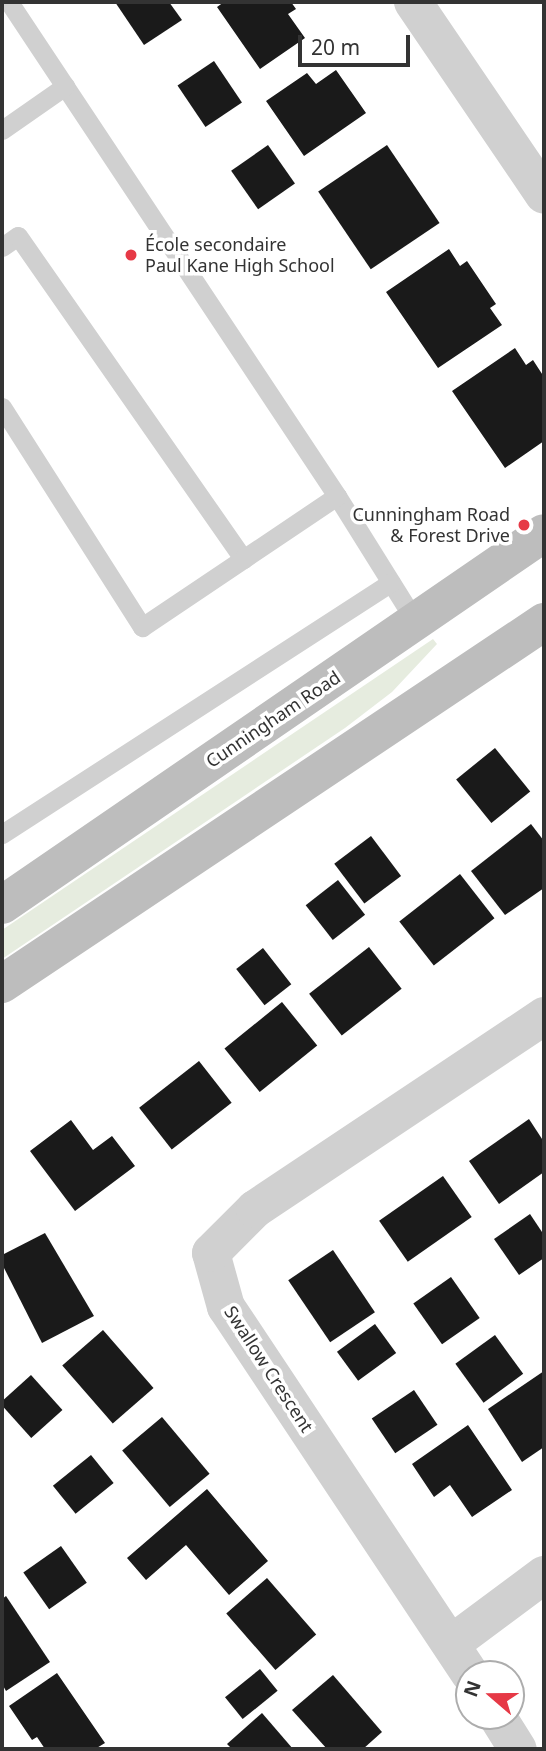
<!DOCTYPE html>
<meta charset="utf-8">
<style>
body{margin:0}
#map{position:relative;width:546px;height:1751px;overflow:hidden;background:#fff;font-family:"Noto Sans",sans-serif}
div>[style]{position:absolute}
.green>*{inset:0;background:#e6ecdf}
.building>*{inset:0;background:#1a1a1a;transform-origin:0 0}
.service>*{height:19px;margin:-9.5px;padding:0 9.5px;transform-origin:9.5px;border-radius:9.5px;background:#d0d0d0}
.minor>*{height:38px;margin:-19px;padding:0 19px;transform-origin:19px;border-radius:19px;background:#d0d0d0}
.tertiary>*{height:38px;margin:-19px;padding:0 19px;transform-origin:19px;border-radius:19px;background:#d0d0d0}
.secondary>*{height:38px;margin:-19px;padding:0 19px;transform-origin:19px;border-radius:19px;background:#bdbdbd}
.dots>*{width:19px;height:19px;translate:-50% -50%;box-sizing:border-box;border:4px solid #fff;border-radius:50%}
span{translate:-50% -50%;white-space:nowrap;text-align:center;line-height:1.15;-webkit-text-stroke:7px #fff;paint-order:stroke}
.poi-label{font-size:18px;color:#333}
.left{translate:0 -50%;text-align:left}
.right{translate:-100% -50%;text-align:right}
.street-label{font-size:18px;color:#333}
.frame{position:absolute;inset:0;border:4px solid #333;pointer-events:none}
.north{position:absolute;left:455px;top:1660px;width:70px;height:70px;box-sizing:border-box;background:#fff;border:2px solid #adadad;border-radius:50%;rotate:290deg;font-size:19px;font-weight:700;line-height:28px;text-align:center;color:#333}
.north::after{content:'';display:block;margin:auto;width:24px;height:32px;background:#e63946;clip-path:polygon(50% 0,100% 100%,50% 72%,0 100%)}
.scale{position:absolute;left:298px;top:35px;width:112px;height:32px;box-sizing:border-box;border:4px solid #333;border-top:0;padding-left:9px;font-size:21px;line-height:24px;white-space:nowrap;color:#333;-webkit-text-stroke:5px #fff;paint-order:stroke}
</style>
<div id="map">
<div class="green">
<div style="clip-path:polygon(433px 639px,437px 644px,392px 692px,345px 728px,2px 959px,2px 930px)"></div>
</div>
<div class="building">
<div style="clip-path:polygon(115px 2px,169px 2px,182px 20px,144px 45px)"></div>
<div style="clip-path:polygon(224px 2px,291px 2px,296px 9px,288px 14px,305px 38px,260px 69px,217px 7px)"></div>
<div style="left:214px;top:61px;width:50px;height:44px;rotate:56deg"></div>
<div style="clip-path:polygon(336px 70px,366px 113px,304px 156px,266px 101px,307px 73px,316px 84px)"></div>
<div style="left:268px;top:145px;width:47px;height:45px;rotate:55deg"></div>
<div style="left:387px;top:145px;width:94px;height:83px;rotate:56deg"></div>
<div style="clip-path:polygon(449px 249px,460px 266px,467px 261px,496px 304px,490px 308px,502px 325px,438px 368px,386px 292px)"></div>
<div style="clip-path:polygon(515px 348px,526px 365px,533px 360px,544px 377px,544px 441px,505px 468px,452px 391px)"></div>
<div style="left:495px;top:748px;width:56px;height:50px;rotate:51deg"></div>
<div style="clip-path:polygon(531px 824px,544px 841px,544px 888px,505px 915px,471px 871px)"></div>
<div style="left:371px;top:836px;width:50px;height:46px;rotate:53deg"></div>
<div style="left:460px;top:874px;width:56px;height:77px;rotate:52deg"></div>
<div style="left:338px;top:880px;width:44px;height:41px;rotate:52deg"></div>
<div style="left:369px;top:947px;width:53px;height:76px;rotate:52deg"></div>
<div style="left:263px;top:948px;width:46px;height:34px;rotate:52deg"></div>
<div style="left:282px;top:1002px;width:56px;height:74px;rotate:51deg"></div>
<div style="left:199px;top:1061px;width:53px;height:76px;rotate:52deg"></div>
<div style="clip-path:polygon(529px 1119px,544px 1142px,544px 1172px,499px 1204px,469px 1161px)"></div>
<div style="clip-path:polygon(71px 1120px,93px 1150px,112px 1136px,135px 1166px,75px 1211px,30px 1151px)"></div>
<div style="left:443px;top:1176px;width:50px;height:78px;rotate:55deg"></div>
<div style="clip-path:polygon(530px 1214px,544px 1235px,544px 1258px,519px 1275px,494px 1239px)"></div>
<div style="clip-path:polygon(45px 1233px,94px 1316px,42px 1343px,2px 1264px,2px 1255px)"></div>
<div style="left:333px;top:1250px;width:75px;height:54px;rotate:56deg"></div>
<div style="left:451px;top:1277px;width:50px;height:46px;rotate:55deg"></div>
<div style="left:375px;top:1324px;width:36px;height:47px;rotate:54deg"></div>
<div style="left:103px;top:1330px;width:77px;height:54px;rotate:49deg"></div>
<div style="left:495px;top:1335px;width:48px;height:49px;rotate:54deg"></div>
<div style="clip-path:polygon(544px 1371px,544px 1447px,522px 1462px,488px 1409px)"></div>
<div style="left:31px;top:1375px;width:47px;height:42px;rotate:48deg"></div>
<div style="left:414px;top:1390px;width:42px;height:51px;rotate:56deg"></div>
<div style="left:162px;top:1417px;width:74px;height:52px;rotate:50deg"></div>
<div style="clip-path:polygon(468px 1425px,512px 1490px,472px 1517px,450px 1485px,434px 1497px,412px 1464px)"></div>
<div style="left:91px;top:1455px;width:36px;height:49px;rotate:51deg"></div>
<div style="clip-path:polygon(207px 1489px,268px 1561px,229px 1595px,186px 1545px,146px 1580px,127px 1558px)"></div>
<div style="left:61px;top:1546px;width:45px;height:46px;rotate:55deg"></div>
<div style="left:267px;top:1578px;width:75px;height:54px;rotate:49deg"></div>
<div style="clip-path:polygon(6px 1596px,50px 1662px,6px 1691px,2px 1684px,2px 1599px)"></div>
<div style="left:260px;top:1669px;width:28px;height:45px;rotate:51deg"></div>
<div style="clip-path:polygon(57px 1673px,105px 1743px,95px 1749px,45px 1749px,37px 1737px,32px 1740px,9px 1706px)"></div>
<div style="clip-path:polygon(333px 1675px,382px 1732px,363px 1749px,327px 1749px,292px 1710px)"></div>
<div style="clip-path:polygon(262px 1713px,293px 1749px,232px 1749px,227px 1744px)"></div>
</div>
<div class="service">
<div style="left:9px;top:2px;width:593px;rotate:56.42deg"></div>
<div style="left:337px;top:496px;width:147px;rotate:58deg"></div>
<div style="left:2px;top:130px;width:77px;rotate:-34.9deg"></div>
<div style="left:2px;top:247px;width:19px;rotate:-35deg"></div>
<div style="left:18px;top:236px;width:394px;rotate:55.1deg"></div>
<div style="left:2px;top:407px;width:261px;rotate:57.5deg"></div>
<div style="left:142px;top:627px;width:235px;rotate:-33.9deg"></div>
<div style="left:2px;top:834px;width:463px;rotate:-32.9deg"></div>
</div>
<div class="minor">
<div style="left:451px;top:1644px;width:116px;rotate:-36.6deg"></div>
<div style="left:470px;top:1674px;width:441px;rotate:-123.6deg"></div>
<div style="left:226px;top:1307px;width:56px;rotate:-105.5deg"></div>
<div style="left:211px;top:1253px;width:62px;rotate:-45deg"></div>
<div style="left:255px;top:1209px;width:348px;rotate:-33.7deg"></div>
<div style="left:497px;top:1716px;width:39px;rotate:58deg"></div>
</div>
<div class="tertiary">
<div style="left:413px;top:2px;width:233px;rotate:55.8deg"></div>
</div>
<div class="secondary">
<div style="left:2px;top:905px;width:657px;rotate:-34.46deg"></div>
<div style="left:2px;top:984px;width:652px;rotate:-33.74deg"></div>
</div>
<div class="dots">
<div style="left:131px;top:255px;background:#e63946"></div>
<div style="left:524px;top:525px;background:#e63946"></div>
</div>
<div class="poi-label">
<span class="left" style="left:145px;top:255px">École secondaire<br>Paul Kane High School</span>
<span class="right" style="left:510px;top:525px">Cunningham Road<br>&amp; Forest Drive</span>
</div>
<div class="street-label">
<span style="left:273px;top:719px;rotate:-34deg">Cunningham Road</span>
<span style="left:269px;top:1369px;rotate:57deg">Swallow Crescent</span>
</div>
<div class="frame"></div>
<div class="north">N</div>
<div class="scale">20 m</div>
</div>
